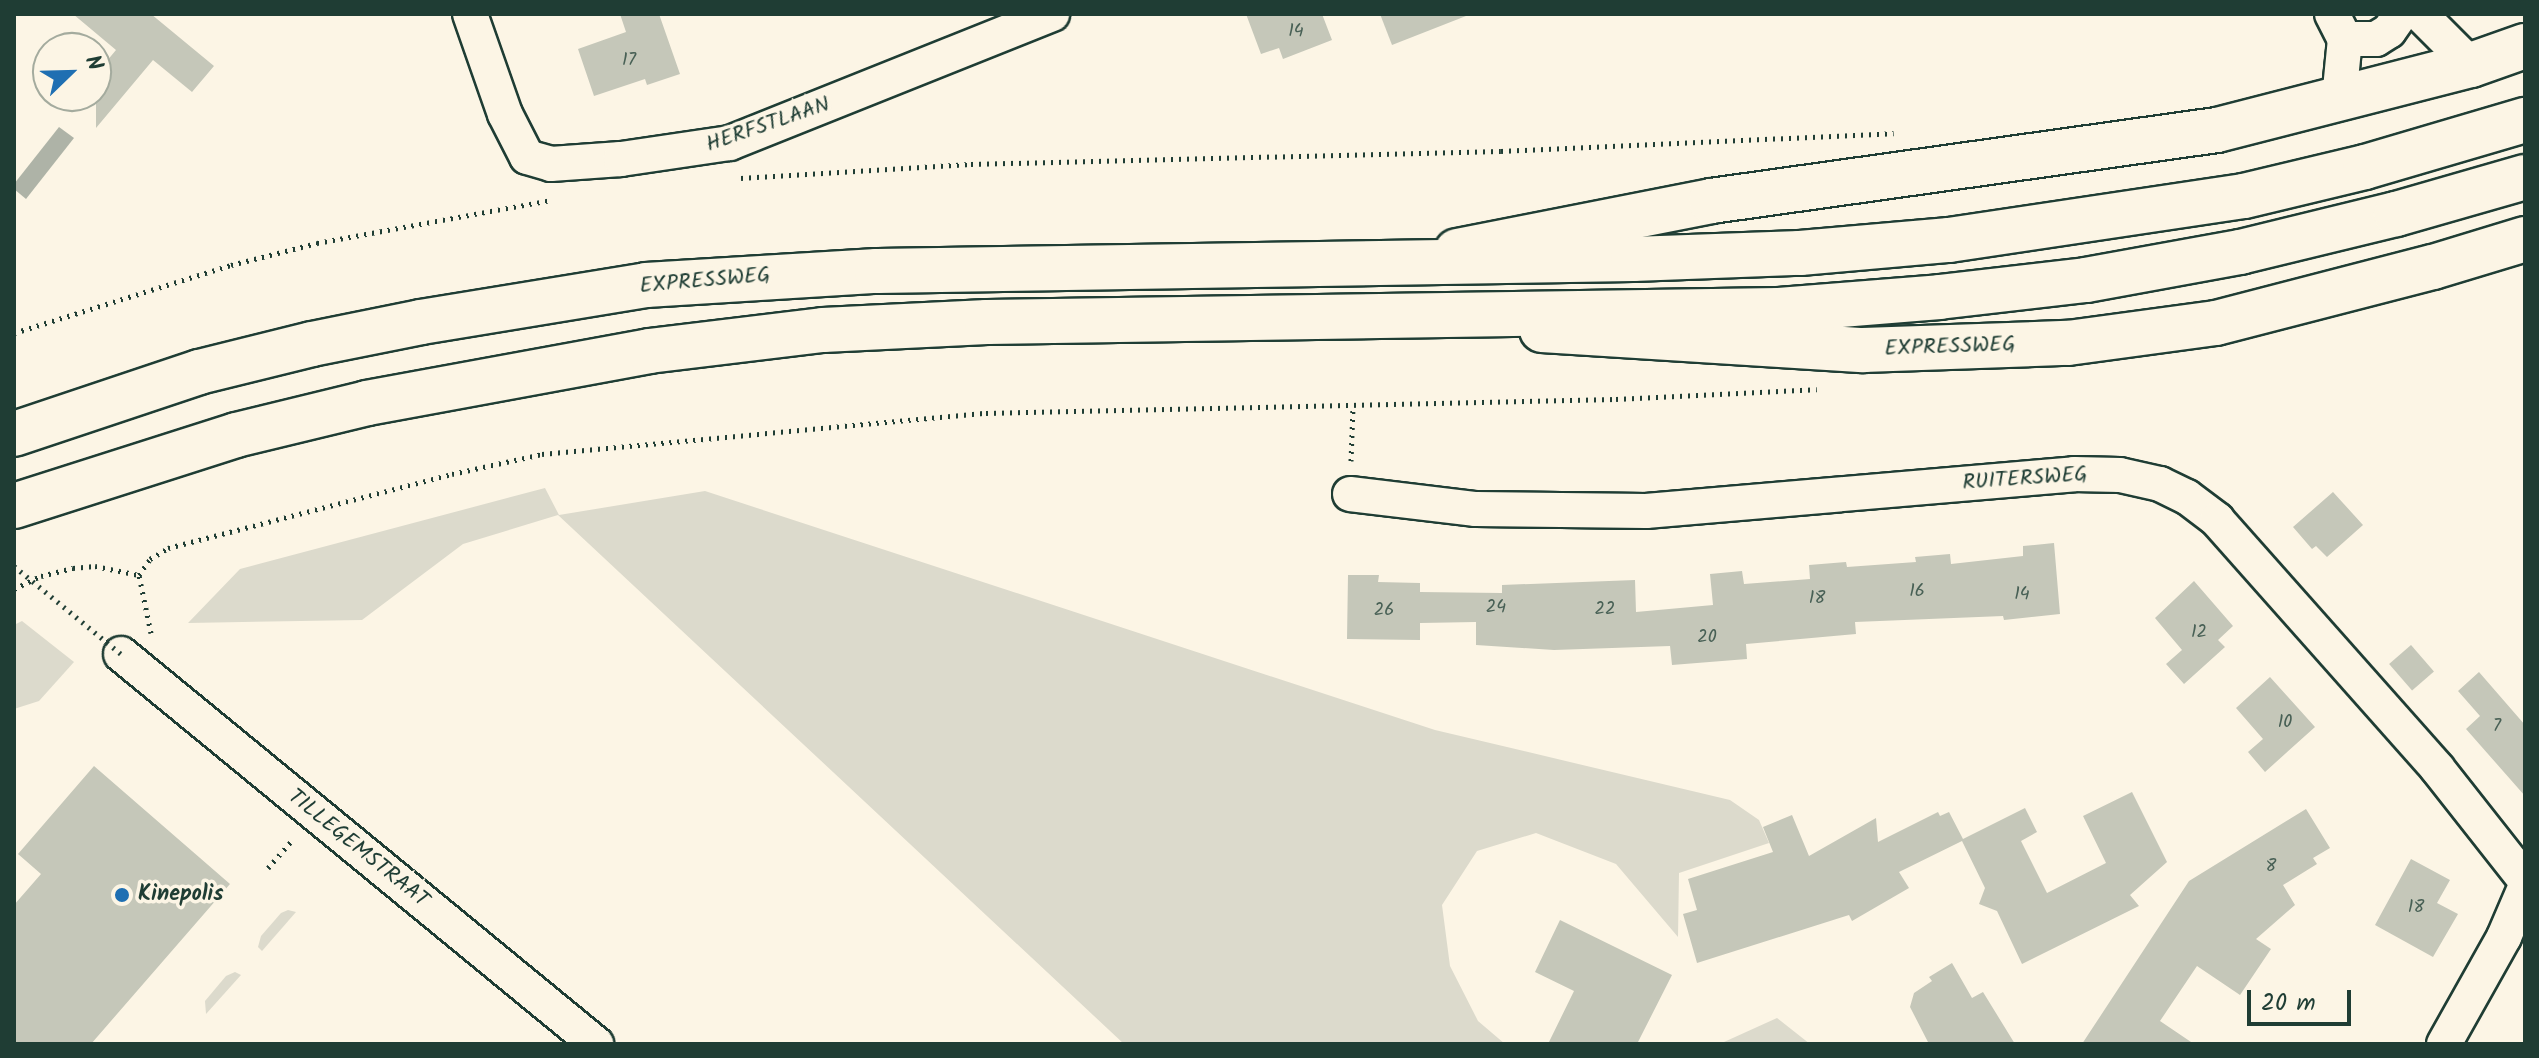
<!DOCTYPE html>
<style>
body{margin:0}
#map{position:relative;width:2539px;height:1058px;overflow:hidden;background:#fcf5e5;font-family:Kalam,sans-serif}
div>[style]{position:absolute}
.green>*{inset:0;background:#dcdacc}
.water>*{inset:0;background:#aeb3a7}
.building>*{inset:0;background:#c5c7b9;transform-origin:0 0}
.path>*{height:5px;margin-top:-2.5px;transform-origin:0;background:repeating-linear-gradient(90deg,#1f3d34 0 2px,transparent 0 8px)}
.roads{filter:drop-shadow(2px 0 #1f3d34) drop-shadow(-2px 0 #1f3d34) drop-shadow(0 2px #1f3d34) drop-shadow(0 -2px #1f3d34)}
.street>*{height:34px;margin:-17px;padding:0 17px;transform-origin:17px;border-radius:17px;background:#fcf5e5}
.secondary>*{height:44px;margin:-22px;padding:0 22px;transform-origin:22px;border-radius:22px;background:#fcf5e5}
.highway>*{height:44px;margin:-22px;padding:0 22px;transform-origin:22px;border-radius:22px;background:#fcf5e5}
.path-bridge>*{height:5px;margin-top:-2.5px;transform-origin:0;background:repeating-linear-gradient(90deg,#1f3d34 0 2px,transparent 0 8px)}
.dots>*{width:22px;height:22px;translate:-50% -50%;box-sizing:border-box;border:4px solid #fcf5e5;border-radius:50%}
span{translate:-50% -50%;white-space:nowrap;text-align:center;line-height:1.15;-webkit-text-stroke:7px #fcf5e5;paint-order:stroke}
.number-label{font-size:18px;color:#486055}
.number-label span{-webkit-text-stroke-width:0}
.street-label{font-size:22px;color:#1f3d34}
.poi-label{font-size:22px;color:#1f3d34;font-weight:700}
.left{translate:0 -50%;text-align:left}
.frame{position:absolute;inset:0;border:16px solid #1f3d34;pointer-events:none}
.north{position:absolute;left:32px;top:32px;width:80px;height:80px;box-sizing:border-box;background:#fcf5e5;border:2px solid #a4ab9e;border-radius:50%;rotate:67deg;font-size:22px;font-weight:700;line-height:32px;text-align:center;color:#1f3d34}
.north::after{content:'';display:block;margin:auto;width:28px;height:36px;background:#1f6fb2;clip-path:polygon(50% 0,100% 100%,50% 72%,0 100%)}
.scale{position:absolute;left:2247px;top:990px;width:104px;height:36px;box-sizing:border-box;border:4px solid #1f3d34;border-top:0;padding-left:10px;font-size:24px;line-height:28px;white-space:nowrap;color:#1f3d34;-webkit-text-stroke:6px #fcf5e5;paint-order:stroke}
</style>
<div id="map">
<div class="green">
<div style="clip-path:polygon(545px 488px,559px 515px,705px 491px,1435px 730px,1730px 800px,1759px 820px,1769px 843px,1679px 873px,1678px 937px,1616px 864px,1536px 833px,1477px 851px,1442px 905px,1450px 966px,1478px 1021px,1505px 1044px,1124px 1044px,558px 515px,463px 544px,362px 620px,188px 623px,240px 569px)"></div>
<div style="clip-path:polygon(22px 621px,74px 662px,39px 701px,14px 709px,14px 625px)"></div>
<div style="clip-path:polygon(288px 910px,296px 912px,262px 951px,258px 947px,261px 936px,281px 913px)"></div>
<div style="clip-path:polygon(235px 972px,241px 975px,206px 1014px,205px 1001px,226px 976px)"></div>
<div style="clip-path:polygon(1777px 1018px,1810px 1044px,1723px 1044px,1724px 1042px)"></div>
</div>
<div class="water">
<div style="clip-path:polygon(59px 127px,74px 138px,26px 199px,14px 189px,14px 184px)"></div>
</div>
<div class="building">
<div style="clip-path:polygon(73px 14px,151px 14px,214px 66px,192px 92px,153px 60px,96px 128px,96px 74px,116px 50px)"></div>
<div style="clip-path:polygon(620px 14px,659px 14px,680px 74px,647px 85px,645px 79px,594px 96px,578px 49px,626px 32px)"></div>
<div style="clip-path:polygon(1246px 14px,1322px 14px,1332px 40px,1283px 59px,1279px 48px,1261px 54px)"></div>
<div style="clip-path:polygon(1380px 14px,1466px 14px,1466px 16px,1392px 45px)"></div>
<div style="clip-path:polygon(2333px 492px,2363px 525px,2327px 557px,2316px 546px,2312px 549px,2293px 527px)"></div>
<div style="clip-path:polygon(2054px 543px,2060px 614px,2004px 620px,2003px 616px,1855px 622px,1856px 634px,1746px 644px,1747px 659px,1672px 665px,1670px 646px,1554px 650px,1476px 645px,1476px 622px,1420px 623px,1420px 640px,1347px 639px,1348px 575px,1379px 575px,1378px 582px,1420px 583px,1420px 592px,1502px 593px,1502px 585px,1635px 580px,1636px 612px,1713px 605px,1710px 574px,1742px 571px,1744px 584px,1810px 579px,1809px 565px,1846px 562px,1847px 567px,1916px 562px,1915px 557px,1950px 554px,1951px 564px,2023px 556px,2023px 546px)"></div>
<div style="clip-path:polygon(2194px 581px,2233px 626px,2218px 640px,2225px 647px,2184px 684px,2166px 664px,2182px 650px,2155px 618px)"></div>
<div style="left:2411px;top:645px;width:35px;height:29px;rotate:49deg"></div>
<div style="clip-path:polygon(2479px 672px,2525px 725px,2525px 796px,2466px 729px,2480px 716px,2458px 691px)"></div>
<div style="clip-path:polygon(2270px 677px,2315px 727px,2265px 772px,2248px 752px,2263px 739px,2236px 708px)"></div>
<div style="clip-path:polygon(94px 766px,230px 884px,91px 1044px,14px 1044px,14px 905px,41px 874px,18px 854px)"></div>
<div style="clip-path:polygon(2132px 792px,2167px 862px,2130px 895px,2139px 906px,2022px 964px,1997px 911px,1979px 904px,1985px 888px,1962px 841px,1899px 872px,1909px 888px,1852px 921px,1849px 915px,1697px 963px,1683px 914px,1697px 910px,1688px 879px,1773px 852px,1763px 827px,1792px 815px,1809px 856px,1876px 818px,1878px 842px,1938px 812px,1940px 816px,1949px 812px,1963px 839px,2025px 808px,2037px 832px,2021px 841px,2047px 893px,2106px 863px,2083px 816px)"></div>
<div style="clip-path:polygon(2306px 809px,2330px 848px,2313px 858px,2317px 864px,2283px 885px,2295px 905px,2256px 939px,2271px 949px,2240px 995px,2197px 966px,2160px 1021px,2194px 1044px,2082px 1044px,2189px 881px)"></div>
<div style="clip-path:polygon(2411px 859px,2450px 880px,2437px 903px,2458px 914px,2433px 957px,2375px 925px)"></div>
<div style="clip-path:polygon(1560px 920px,1672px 975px,1637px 1044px,1548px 1044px,1574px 991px,1535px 972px)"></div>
<div style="clip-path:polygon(1952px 963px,1972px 998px,1983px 992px,2015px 1044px,1929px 1044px,1910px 1007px,1914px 993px,1932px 981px,1929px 977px)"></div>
</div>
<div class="path">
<div style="left:741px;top:178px;width:230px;rotate:-3.5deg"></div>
<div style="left:971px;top:164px;width:530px;rotate:-1.41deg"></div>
<div style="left:1501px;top:151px;width:393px;rotate:-2.6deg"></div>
<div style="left:14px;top:333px;width:227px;rotate:-17.4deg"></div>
<div style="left:231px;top:265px;width:89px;rotate:-14.3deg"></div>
<div style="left:317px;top:243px;width:239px;rotate:-10.4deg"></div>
<div style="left:1351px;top:461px;width:55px;rotate:-87.9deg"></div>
<div style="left:14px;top:589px;width:30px;rotate:-26deg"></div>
<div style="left:41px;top:576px;width:33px;rotate:-14deg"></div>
<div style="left:73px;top:568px;width:22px;rotate:-5deg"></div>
<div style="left:95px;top:566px;width:45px;rotate:11.6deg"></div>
<div style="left:151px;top:633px;width:59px;rotate:-101.7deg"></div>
<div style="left:139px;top:575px;width:19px;rotate:-55deg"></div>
<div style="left:150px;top:559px;width:21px;rotate:-31deg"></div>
<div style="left:168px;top:548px;width:293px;rotate:-14.6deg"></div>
<div style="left:452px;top:474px;width:92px;rotate:-12.5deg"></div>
<div style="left:542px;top:454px;width:446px;rotate:-5.3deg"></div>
<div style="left:986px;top:413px;width:630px;rotate:-1.27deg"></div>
<div style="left:1616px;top:399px;width:201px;rotate:-2.8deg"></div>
<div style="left:268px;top:868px;width:38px;rotate:-49deg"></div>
</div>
<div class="roads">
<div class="street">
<div style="left:470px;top:14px;width:106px;rotate:70.7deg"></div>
<div style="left:505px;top:114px;width:48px;rotate:62.9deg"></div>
<div style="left:527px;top:157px;width:25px;rotate:16deg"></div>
<div style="left:551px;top:164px;width:70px;rotate:-4.1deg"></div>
<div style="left:621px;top:159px;width:110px;rotate:-8.4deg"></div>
<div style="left:730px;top:143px;width:347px;rotate:-21.8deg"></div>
<div style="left:2332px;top:14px;width:28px;rotate:63deg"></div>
<div style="left:2345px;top:39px;width:60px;rotate:95.7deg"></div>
<div style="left:2420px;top:14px;width:72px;rotate:45deg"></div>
<div style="left:2345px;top:39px;width:31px"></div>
<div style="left:2376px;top:39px;width:15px;rotate:-32deg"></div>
<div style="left:2389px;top:31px;width:21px;rotate:-55deg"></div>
<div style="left:1350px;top:494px;width:127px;rotate:6.8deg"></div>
<div style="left:1476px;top:509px;width:170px;rotate:0.7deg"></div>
<div style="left:1646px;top:511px;width:430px;rotate:-4.9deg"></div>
<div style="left:2074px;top:474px;width:46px;rotate:1.2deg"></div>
<div style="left:2120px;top:475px;width:41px;rotate:12.7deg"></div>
<div style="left:2160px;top:484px;width:30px;rotate:26deg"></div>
<div style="left:2187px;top:497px;width:38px;rotate:37deg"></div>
<div style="left:2217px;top:520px;width:332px;rotate:48.4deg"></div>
<div style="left:2437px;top:768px;width:142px;rotate:51.8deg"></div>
<div style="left:121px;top:654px;width:615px;rotate:39.39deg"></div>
<div style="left:2444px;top:1044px;width:123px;rotate:-60.7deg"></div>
<div style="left:2504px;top:937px;width:53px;rotate:-66.8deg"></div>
</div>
<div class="secondary">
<div style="left:1457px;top:251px;width:259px;rotate:-11.1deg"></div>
<div style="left:1711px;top:201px;width:511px;rotate:-7.99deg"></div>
<div style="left:2217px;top:130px;width:262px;rotate:-14.4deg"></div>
<div style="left:2471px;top:65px;width:57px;rotate:-19.4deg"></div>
<div style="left:1542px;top:330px;width:322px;rotate:3.6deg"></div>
<div style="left:1863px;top:350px;width:205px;rotate:-2deg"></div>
<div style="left:2068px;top:343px;width:149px;rotate:-7.7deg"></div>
<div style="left:2216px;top:323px;width:224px;rotate:-14.5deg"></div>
<div style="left:2433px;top:267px;width:96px;rotate:-16.9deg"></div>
</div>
<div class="highway">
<div style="left:14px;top:434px;width:195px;rotate:-18.5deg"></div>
<div style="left:199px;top:372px;width:116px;rotate:-13.9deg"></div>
<div style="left:312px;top:344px;width:111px;rotate:-11.4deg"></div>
<div style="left:421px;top:322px;width:228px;rotate:-9.3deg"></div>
<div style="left:646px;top:285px;width:231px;rotate:-3.5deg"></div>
<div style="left:877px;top:271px;width:756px;rotate:-0.91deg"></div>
<div style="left:1633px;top:259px;width:167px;rotate:-2.1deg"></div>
<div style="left:1800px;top:253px;width:150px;rotate:-5deg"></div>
<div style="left:1949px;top:240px;width:298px;rotate:-8.5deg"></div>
<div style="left:2244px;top:196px;width:124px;rotate:-13.5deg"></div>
<div style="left:2365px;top:167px;width:167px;rotate:-16.4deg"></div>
<div style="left:14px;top:506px;width:233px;rotate:-17.7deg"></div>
<div style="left:236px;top:435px;width:135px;rotate:-13.7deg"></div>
<div style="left:367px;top:403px;width:287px;rotate:-10.4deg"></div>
<div style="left:649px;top:351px;width:175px;rotate:-6.9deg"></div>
<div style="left:823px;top:330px;width:164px;rotate:-2.8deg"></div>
<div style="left:987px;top:322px;width:792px;rotate:-0.87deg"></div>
<div style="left:1779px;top:310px;width:161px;rotate:-4.6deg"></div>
<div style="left:1939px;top:297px;width:148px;rotate:-6.6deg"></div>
<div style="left:2086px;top:280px;width:157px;rotate:-10.3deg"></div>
<div style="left:2240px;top:252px;width:161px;rotate:-13.7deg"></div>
<div style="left:2396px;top:214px;width:134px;rotate:-16deg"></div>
</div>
</div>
<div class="path-bridge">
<div style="left:14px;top:566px;width:139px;rotate:39.4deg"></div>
</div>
<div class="dots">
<div style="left:122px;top:895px;background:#1f6fb2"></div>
</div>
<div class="number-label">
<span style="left:1296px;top:32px">14</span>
<span style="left:629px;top:61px">17</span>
<span style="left:1917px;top:592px">16</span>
<span style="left:2022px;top:595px">14</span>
<span style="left:1817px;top:599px">18</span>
<span style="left:1496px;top:608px">24</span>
<span style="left:1605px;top:610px">22</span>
<span style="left:1384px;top:611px">26</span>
<span style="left:2199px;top:633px">12</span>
<span style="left:1707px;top:638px">20</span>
<span style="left:2285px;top:723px">10</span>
<span style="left:2497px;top:727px">7</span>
<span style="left:2271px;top:867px">8</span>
<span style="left:2416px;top:908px">18</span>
</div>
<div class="street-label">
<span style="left:768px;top:125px;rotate:-19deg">HERFSTLAAN</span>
<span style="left:705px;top:281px;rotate:-5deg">EXPRESSWEG</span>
<span style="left:1950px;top:347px;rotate:-2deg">EXPRESSWEG</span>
<span style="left:2025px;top:479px;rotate:-4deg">RUITERSWEG</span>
<span style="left:358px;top:849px;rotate:39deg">TILLEGEMSTRAAT</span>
</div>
<div class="poi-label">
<span class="left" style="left:138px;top:895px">Kinepolis</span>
</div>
<div class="frame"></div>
<div class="north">N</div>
<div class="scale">20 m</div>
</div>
